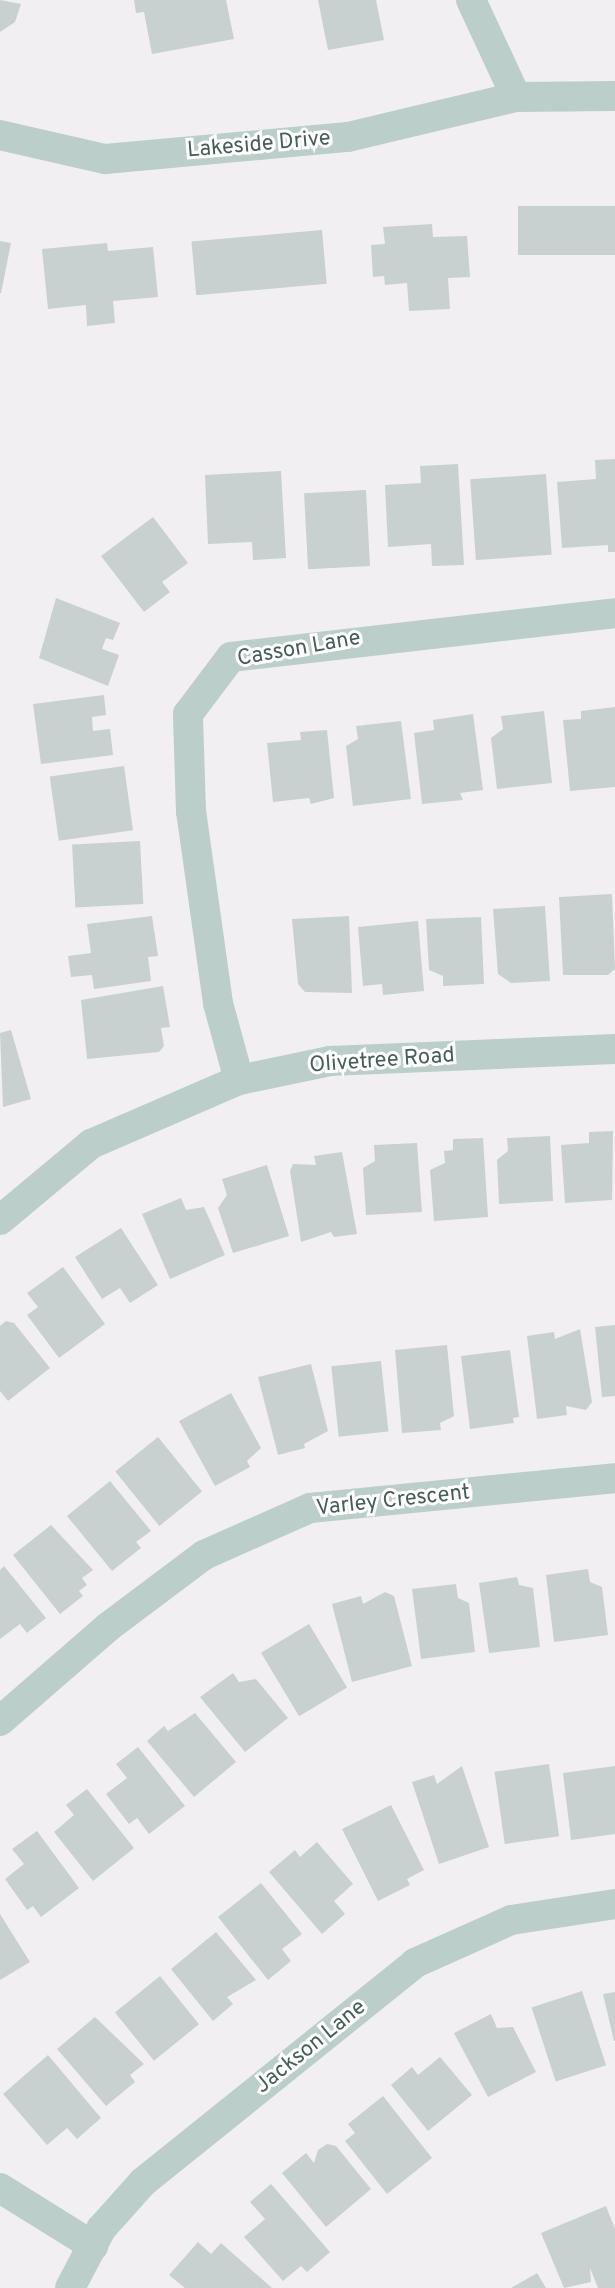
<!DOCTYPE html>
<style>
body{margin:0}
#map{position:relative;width:615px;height:2288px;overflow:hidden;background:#f1eff1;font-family:Overpass,sans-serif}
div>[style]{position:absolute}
.building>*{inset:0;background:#c8d1d0;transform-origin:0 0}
.street>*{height:30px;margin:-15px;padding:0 15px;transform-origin:15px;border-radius:15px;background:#bcceca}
span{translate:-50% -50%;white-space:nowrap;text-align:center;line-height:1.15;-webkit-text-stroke:6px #fff;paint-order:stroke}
.street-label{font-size:22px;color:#465d58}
</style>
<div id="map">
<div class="building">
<div style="clip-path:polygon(0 0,21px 4px,15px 22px,0 32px)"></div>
<div style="clip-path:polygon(134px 0,226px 0,234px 39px,152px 54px,144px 12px,136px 13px)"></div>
<div style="clip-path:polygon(318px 0,376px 0,384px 40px,328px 50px)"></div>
<div style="left:615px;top:206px;width:49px;height:97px;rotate:90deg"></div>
<div style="clip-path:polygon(432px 224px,433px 237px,467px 236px,470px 277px,448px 278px,450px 309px,409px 311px,407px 283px,385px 285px,384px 276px,373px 277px,371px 245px,385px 244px,383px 227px)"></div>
<div style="left:322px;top:230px;width:54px;height:131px;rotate:85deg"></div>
<div style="clip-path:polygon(0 241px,11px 243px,1px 293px,0 293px)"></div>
<div style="clip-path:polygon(107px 243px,108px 251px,153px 247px,158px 297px,113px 301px,115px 323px,87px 326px,86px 305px,48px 309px,42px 249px)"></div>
<div style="clip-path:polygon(615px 459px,615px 552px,608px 552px,608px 545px,562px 548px,557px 482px,596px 479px,595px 460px)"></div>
<div style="clip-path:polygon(458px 464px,464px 565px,432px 566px,431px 544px,388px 547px,385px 485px,421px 483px,420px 466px)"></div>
<div style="clip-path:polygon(281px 471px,286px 558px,253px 560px,252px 542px,208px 544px,205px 475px)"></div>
<div style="left:546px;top:474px;width:81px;height:76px;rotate:86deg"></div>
<div style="left:366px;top:490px;width:76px;height:62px;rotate:87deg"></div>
<div style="clip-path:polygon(153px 517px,188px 563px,162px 582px,170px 592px,144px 612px,101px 556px)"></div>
<div style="clip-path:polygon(56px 598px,120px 623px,113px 640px,106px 638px,102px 649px,119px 655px,108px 686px,39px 658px)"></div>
<div style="clip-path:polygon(104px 695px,106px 715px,92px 717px,93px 731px,110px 729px,113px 755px,41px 764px,33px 704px)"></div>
<div style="clip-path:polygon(615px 707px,615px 787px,570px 791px,563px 720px,581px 719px,581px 711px)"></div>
<div style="clip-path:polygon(544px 711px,552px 783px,497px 789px,491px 738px,503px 729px,501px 716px)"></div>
<div style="clip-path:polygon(473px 714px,483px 790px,460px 793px,463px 800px,422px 804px,414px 733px,434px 730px,433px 720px)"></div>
<div style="clip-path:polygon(401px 721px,411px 799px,353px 806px,346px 746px,358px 739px,356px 726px)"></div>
<div style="clip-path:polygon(327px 730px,334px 798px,311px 804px,309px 798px,273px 802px,267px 743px,301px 740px,300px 732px)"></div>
<div style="left:124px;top:766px;width:65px;height:75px;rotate:82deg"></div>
<div style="left:140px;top:841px;width:63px;height:68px;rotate:87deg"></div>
<div style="clip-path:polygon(612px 894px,615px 969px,608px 975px,563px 975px,559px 897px)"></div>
<div style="clip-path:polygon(545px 906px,550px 981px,511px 983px,498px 974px,493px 909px)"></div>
<div style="clip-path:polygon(152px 916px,158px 956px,148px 957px,151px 981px,94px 989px,92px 975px,71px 977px,68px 956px,91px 953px,87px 924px)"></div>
<div style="clip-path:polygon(349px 916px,352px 993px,305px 992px,298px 984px,292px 919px)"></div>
<div style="clip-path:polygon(481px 917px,484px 984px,443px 986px,443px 976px,429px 970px,426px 919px)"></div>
<div style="clip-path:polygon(418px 921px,424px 991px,383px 995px,382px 984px,363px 986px,358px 927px)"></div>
<div style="clip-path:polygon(163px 986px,170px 1027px,161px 1028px,164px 1046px,159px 1052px,87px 1059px,81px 1000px)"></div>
<div style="clip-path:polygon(11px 1030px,31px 1099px,3px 1107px,0 1033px)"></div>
<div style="clip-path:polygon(613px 1131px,612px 1200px,565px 1203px,561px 1145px,589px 1143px,589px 1132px)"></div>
<div style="clip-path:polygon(550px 1136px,553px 1201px,499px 1204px,497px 1160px,508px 1151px,507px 1138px)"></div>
<div style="clip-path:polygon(483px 1138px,488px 1217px,434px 1221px,430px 1170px,445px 1163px,444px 1151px,453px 1150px,453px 1139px)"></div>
<div style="clip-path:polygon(417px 1143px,422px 1212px,366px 1215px,363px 1168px,375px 1161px,374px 1145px)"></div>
<div style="clip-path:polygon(342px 1152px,357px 1234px,334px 1237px,331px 1232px,301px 1242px,290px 1171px,293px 1164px,316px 1165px,314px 1156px)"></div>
<div style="clip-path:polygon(267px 1165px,289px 1236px,233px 1253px,218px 1208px,227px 1195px,222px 1179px)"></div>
<div style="clip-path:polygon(181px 1198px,186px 1210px,204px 1207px,225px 1255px,170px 1279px,142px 1214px)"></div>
<div style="clip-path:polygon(121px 1228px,158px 1285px,130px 1303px,120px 1288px,102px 1299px,75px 1257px)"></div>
<div style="clip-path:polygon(63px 1267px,105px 1324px,59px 1358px,27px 1315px,38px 1307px,27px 1293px)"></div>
<div style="clip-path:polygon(6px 1321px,14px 1323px,50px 1368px,8px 1401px,0 1391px,0 1326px)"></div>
<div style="clip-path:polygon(615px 1325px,615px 1396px,602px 1397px,595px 1327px)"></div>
<div style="clip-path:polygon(580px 1329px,592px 1402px,586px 1410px,566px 1406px,567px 1415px,537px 1419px,527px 1336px,554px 1332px,555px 1339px)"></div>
<div style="clip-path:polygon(447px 1345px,454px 1416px,440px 1423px,441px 1430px,402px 1433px,395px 1350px)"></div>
<div style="clip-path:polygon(510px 1350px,519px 1417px,513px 1418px,514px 1423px,470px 1429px,461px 1356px)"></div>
<div style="left:381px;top:1361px;width:71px;height:50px;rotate:84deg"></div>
<div style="clip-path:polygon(311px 1364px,328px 1431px,304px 1444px,305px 1448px,278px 1455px,258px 1377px)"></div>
<div style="clip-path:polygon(231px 1393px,261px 1448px,247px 1461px,250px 1467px,215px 1486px,179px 1421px)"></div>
<div style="left:158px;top:1437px;width:70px;height:55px;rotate:51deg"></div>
<div style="clip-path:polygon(110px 1481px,151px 1531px,136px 1542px,141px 1548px,112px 1571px,67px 1516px)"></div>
<div style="clip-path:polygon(51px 1525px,93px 1570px,82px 1578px,87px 1585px,79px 1591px,83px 1596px,60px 1614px,13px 1555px)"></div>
<div style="clip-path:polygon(4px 1566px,46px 1618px,27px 1633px,20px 1624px,0 1639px,0 1570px)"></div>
<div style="clip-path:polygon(588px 1569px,590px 1582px,602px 1587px,608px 1635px,554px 1642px,546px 1575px)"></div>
<div style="clip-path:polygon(517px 1577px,519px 1585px,533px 1588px,540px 1647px,489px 1653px,479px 1583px)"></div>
<div style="clip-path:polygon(456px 1584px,458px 1598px,469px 1603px,475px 1652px,421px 1659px,412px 1589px)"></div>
<div style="clip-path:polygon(385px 1592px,394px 1596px,412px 1666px,352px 1682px,332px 1604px,361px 1596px,363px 1604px)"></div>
<div style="left:309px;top:1624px;width:74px;height:56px;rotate:59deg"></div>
<div style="clip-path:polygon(233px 1673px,239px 1682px,256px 1679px,288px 1718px,245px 1752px,200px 1697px)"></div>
<div style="clip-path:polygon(195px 1713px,236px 1762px,194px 1797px,147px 1741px,164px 1726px,168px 1731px)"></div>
<div style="clip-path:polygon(138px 1747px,185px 1806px,149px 1834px,137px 1818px,129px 1824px,106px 1794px,127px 1778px,116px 1764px)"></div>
<div style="left:549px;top:1764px;width:73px;height:55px;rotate:82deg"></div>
<div style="clip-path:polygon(462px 1766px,489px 1847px,439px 1864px,412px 1782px,434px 1775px,437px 1784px)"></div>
<div style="clip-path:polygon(615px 1766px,615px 1834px,571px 1840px,563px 1773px)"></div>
<div style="clip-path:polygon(87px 1789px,134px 1848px,93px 1881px,54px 1832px,74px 1815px,66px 1805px)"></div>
<div style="clip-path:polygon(391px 1805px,424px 1870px,407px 1879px,410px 1885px,378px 1901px,342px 1829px)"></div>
<div style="clip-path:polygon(37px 1831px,79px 1888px,41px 1917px,33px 1906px,27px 1910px,5px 1879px,24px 1864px,12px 1849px)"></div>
<div style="clip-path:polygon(317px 1842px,353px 1884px,334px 1901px,345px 1914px,322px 1934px,269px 1872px,295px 1850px,300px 1857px)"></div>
<div style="clip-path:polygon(261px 1883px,302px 1934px,282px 1949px,291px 1961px,268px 1980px,218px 1917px)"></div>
<div style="clip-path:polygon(0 1914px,30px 1962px,0 1980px)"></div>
<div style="clip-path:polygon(216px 1932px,256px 1980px,227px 1997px,233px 2004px,213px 2021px,171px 1969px)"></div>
<div style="left:160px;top:1976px;width:62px;height:58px;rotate:51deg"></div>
<div style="left:582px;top:1991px;width:78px;height:53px;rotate:72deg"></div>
<div style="clip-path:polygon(615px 1992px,615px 2041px,614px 2041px,603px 1994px)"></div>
<div style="clip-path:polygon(491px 2014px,497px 2028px,513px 2027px,536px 2072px,488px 2097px,454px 2033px)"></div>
<div style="clip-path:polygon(95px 2017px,144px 2064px,130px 2075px,135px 2082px,106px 2106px,57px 2049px)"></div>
<div style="clip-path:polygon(48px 2055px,101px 2118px,77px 2139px,67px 2128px,47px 2145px,3px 2094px)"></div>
<div style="clip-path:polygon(440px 2057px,472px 2095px,428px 2131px,391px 2085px,412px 2067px,418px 2075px)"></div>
<div style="clip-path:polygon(383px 2096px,432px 2158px,387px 2194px,345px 2141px,355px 2133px,348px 2124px)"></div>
<div style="clip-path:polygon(327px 2144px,336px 2146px,371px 2189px,326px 2227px,282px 2173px,306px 2153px,314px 2163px,318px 2150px)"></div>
<div style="clip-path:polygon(271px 2184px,330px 2252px,307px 2272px,301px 2266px,283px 2281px,244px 2237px,265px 2219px,250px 2202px)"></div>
<div style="clip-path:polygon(606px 2206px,615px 2229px,615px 2288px,598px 2288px,590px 2268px,591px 2282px,564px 2288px,541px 2233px)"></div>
<div style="clip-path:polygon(198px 2242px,211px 2254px,221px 2243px,272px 2288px,185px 2288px,169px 2275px)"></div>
<div style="clip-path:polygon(537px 2273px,546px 2288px,511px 2288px)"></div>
</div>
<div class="street">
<div style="left:471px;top:0;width:107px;rotate:65.1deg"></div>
<div style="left:0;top:135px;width:108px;rotate:12.9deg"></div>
<div style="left:105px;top:159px;width:244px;rotate:-5.2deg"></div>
<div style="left:348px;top:137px;width:173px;rotate:-13.4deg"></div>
<div style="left:516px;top:97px;width:99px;rotate:-0.6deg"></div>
<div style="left:239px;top:1080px;width:80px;rotate:-105.3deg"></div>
<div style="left:218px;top:1003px;width:193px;rotate:-98deg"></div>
<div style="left:191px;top:812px;width:98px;rotate:-91.8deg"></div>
<div style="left:188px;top:714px;width:71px;rotate:-53deg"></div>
<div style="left:231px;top:657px;width:387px;rotate:-6.5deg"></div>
<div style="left:0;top:1220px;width:119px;rotate:-39.9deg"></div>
<div style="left:91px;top:1144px;width:161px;rotate:-23.4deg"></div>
<div style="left:239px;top:1080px;width:93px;rotate:-11.8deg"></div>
<div style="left:330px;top:1061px;width:285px;rotate:-2.4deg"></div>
<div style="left:0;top:1721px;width:143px;rotate:-41deg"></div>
<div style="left:108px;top:1627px;width:120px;rotate:-36.9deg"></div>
<div style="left:204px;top:1555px;width:116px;rotate:-23.9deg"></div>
<div style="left:310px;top:1508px;width:306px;rotate:-5.6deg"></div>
<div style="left:0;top:2188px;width:110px;rotate:31.9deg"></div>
<div style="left:70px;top:2288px;width:67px;rotate:-62.3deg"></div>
<div style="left:101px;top:2229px;width:63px;rotate:-48.2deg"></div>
<div style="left:143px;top:2182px;width:349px;rotate:-38.8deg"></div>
<div style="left:415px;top:1963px;width:105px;rotate:-24.1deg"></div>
<div style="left:511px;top:1920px;width:105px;rotate:-8.7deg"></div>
</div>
<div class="street-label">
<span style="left:259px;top:145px;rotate:-5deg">Lakeside Drive</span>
<span style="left:299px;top:649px;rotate:-10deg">Casson Lane</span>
<span style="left:382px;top:1061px;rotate:-4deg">Olivetree Road</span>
<span style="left:393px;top:1501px;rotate:-6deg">Varley Crescent</span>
<span style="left:311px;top:2047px;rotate:-39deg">Jackson Lane</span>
</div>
</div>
